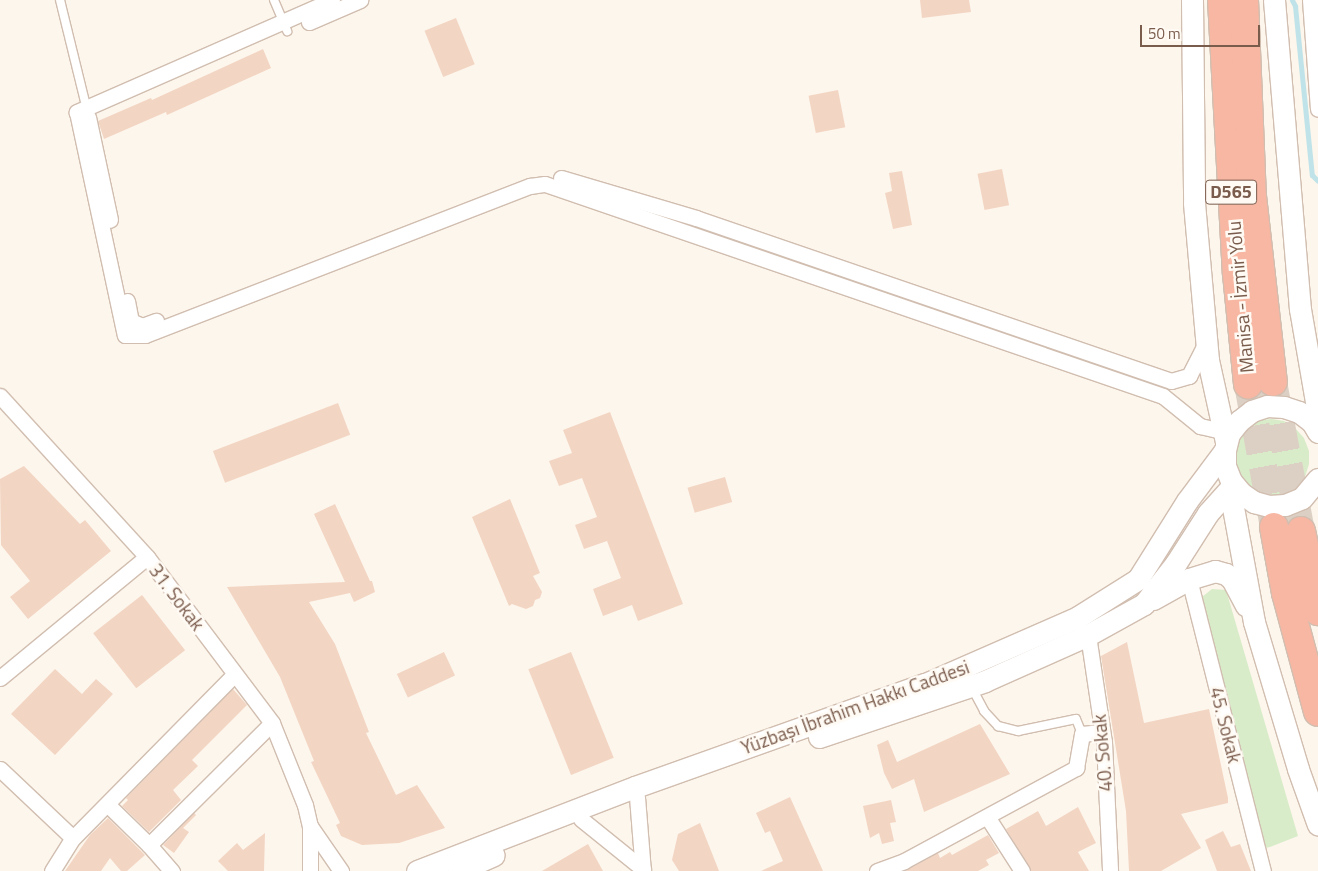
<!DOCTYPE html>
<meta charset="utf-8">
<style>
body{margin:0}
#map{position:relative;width:1318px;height:871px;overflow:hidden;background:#fdf6ec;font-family:"Titillium Web",sans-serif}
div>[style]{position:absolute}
.green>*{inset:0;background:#d8ecc9}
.stream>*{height:5px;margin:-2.5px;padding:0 2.5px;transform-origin:2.5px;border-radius:2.5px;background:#bfe3e8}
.building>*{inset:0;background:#f3d5c3;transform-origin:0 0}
.highway-tunnel>*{height:28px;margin-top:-14px;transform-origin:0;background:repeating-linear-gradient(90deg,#dcd0c4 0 28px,transparent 0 42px)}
.roads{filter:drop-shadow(1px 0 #d1beb0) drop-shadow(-1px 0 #d1beb0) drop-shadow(0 1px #d1beb0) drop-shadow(0 -1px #d1beb0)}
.lane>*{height:8px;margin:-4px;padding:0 4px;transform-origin:4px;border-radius:4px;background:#fff}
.street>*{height:15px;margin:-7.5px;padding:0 7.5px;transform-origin:7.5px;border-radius:7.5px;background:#fff}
.secondary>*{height:21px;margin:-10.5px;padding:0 10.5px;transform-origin:10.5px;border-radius:10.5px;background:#fff}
.highway>*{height:28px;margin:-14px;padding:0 14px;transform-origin:14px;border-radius:14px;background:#f7b7a3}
span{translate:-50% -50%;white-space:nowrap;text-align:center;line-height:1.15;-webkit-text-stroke:5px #fffaf3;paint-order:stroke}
.shield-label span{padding:1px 4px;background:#fffaf3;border:1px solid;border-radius:4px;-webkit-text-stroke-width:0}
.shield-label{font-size:18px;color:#7a5c4d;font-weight:700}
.street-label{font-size:19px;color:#7a5c4d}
.scale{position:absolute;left:1140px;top:25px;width:120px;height:22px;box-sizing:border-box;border:2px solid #7a5c4d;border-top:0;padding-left:6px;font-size:15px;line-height:18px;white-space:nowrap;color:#7a5c4d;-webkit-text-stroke:4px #fffaf3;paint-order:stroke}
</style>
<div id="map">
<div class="green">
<div style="clip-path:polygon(1272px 419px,1284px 421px,1295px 428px,1304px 438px,1309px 451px,1309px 464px,1305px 477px,1296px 487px,1285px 495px,1258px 497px,1237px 482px,1231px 445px,1247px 425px,1259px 420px)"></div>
<div style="clip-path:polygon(1212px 589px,1226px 590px,1298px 836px,1270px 847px,1265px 848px,1202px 597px)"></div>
</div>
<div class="stream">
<div style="left:1292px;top:0;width:7px;rotate:63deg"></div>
<div style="left:1295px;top:6px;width:170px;rotate:84.3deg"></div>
<div style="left:1312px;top:175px;width:8px;rotate:45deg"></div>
</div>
<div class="building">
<div style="clip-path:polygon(920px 0,969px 0,971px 12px,922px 18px)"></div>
<div style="left:456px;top:18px;width:50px;height:34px;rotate:68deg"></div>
<div style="clip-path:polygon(263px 49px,271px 68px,167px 115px,166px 112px,104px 139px,98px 121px,151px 98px,152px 100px)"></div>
<div style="left:838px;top:90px;width:38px;height:30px;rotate:79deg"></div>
<div style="left:1002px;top:169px;width:37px;height:25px;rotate:79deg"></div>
<div style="clip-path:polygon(902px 171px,912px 225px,893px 229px,885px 193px,892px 191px,889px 173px)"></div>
<div style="left:338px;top:403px;width:34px;height:134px;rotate:69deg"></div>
<div style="clip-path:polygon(610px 412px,683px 604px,638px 621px,632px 605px,603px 616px,593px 589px,621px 578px,607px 541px,584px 549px,575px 525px,597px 517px,582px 478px,559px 486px,549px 461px,572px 453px,563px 430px)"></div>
<div style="clip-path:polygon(24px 466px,80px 524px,85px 520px,111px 551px,28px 619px,10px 597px,30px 581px,1px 545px,0 479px)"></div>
<div style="left:725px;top:477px;width:26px;height:39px;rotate:74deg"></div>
<div style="clip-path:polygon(510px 499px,540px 573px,533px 576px,542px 592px,540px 598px,535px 600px,533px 606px,526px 609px,512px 604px,509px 606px,472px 517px)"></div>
<div style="clip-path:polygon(335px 504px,370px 581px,372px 581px,375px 592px,354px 602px,350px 593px,309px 602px,335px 644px,369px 732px,366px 733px,396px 795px,417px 785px,445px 828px,399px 843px,362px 845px,341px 836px,336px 825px,340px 823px,311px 762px,314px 761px,280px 677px,227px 587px,345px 582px,314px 514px)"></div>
<div style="left:142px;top:595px;width:70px;height:62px;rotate:52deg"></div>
<div style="clip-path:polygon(1127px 642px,1144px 723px,1209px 709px,1228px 798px,1228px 803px,1181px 814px,1201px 848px,1161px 871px,1129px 871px,1126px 811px,1101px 656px)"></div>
<div style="left:444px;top:652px;width:26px;height:52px;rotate:65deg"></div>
<div style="left:571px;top:652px;width:114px;height:46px;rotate:68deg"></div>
<div style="clip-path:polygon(55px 669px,82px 694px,96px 679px,113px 694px,55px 755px,11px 714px)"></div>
<div style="clip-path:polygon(233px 689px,247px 705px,192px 760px,198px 766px,173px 790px,181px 800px,149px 832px,122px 806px,128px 800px,126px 798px)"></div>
<div style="clip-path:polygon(980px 724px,1010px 774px,924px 812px,914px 779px,892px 789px,884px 773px,877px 745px,888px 740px,897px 762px)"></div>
<div style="clip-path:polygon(790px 797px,823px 871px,761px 871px,783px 861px,770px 831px,765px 833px,756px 813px)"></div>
<div style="clip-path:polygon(891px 800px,896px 822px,890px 823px,894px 841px,882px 844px,879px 833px,870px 838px,863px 806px)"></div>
<div style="clip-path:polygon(1078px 807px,1096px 843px,1078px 852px,1089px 871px,1031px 871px,1006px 829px,1038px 811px,1046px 826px)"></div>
<div style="clip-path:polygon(194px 813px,196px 815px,183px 828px,189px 832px,174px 853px,163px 845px)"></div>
<div style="clip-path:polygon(108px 818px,145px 855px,127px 871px,121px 871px,110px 858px,101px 871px,65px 871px,90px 835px)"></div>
<div style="clip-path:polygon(700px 823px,719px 871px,679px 871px,672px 860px,678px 834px)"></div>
<div style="clip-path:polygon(1223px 831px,1231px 847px,1240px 844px,1251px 871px,1217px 871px,1205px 840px)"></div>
<div style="clip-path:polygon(265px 833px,264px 871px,228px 871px,218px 861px,237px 843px,243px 850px)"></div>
<div style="clip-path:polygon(988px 835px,999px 853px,986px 860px,989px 865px,978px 871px,905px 871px,938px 853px,940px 858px,950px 852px,952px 855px)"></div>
<div style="clip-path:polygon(588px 844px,603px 871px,542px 871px)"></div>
</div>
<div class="highway-tunnel">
<div style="left:1273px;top:382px;width:152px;rotate:79.4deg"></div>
<div style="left:1248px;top:384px;width:145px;rotate:79.7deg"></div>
</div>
<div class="roads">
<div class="lane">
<div style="left:60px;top:0;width:113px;rotate:76.2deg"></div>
<div style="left:274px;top:0;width:34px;rotate:67deg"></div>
<div style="left:972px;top:688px;width:26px;rotate:62deg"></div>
<div style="left:984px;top:711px;width:21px;rotate:47deg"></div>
<div style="left:998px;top:726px;width:21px;rotate:14deg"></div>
<div style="left:1018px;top:731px;width:59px;rotate:-11.7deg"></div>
<div style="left:1076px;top:719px;width:16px;rotate:68deg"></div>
</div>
<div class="street">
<div style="left:332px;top:0;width:279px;rotate:156.3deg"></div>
<div style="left:77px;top:112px;width:228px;rotate:77.9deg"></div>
<div style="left:125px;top:335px;width:20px"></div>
<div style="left:145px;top:335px;width:413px;rotate:-21.2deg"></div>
<div style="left:530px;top:186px;width:15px;rotate:-8deg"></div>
<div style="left:545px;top:184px;width:653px;rotate:18.93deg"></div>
<div style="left:1163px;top:396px;width:48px;rotate:39deg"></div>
<div style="left:1200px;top:426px;width:23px;rotate:13deg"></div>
<div style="left:1310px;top:0;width:109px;rotate:85.8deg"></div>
<div style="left:309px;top:22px;width:56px;rotate:-23.3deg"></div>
<div style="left:88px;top:117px;width:105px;rotate:77.9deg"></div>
<div style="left:561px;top:178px;width:141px;rotate:16.5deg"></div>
<div style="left:696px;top:218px;width:502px;rotate:18.94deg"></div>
<div style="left:1171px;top:381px;width:19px;rotate:-16deg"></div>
<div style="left:1189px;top:376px;width:38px;rotate:-63deg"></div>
<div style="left:127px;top:301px;width:20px;rotate:79deg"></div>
<div style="left:131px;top:321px;width:12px;rotate:24deg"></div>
<div style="left:142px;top:326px;width:15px;rotate:-20deg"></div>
<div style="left:0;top:396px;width:218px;rotate:47.6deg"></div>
<div style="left:147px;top:557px;width:208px;rotate:53deg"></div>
<div style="left:272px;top:723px;width:88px;rotate:68.1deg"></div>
<div style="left:305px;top:805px;width:22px;rotate:77deg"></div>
<div style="left:310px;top:826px;width:45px;rotate:90deg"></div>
<div style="left:1189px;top:579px;width:301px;rotate:75.8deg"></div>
<div style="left:1088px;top:635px;width:108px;rotate:81.5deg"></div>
<div style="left:1104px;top:742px;width:129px;rotate:87.3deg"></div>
<div style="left:0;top:678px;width:190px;rotate:-39.5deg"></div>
<div style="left:0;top:769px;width:100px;rotate:43.4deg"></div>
<div style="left:637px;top:797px;width:74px;rotate:85.4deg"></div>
<div style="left:108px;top:805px;width:57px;rotate:44.3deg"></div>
<div style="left:149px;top:845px;width:35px;rotate:49deg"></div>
<div style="left:988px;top:818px;width:63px;rotate:57.3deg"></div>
<div style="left:581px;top:819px;width:80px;rotate:38.9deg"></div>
<div style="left:310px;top:826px;width:55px;rotate:55.4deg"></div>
<div style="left:149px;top:845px;width:173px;rotate:-44.8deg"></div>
<div style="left:52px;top:871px;width:39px;rotate:-58deg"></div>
<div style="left:73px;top:838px;width:229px;rotate:-45.4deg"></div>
<div style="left:877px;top:871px;width:29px;rotate:-20deg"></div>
<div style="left:904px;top:861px;width:196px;rotate:-28.4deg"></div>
<div style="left:1076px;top:768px;width:35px;rotate:-80deg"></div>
<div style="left:1082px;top:734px;width:20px;rotate:-6deg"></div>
</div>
<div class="secondary">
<div style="left:1192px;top:0;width:203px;rotate:89.4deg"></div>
<div style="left:1194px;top:203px;width:158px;rotate:84.9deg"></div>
<div style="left:1208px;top:360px;width:84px;rotate:77.6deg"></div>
<div style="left:1274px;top:0;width:310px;rotate:85.2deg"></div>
<div style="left:1300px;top:309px;width:106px;rotate:80.2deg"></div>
<div style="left:1318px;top:432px;width:12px;rotate:-121deg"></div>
<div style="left:1312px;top:422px;width:16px;rotate:-142deg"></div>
<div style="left:1299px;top:412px;width:16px;rotate:-162deg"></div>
<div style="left:1284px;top:407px;width:17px;rotate:-177deg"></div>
<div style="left:1267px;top:406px;width:16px;rotate:162deg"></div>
<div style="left:1252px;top:411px;width:16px;rotate:142deg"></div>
<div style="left:1239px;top:421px;width:16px;rotate:128deg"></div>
<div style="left:1229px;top:434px;width:16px;rotate:104deg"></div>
<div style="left:1225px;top:450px;width:16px;rotate:90deg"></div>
<div style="left:1225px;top:466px;width:16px;rotate:68deg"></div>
<div style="left:1231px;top:481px;width:16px;rotate:50deg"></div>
<div style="left:1241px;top:493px;width:16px;rotate:35deg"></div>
<div style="left:1254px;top:502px;width:16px;rotate:15deg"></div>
<div style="left:1269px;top:506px;width:16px;rotate:-4deg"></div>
<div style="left:1285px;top:505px;width:18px;rotate:-22deg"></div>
<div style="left:1302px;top:498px;width:25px;rotate:-50deg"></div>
<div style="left:1233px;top:485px;width:17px;rotate:93deg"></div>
<div style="left:1232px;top:502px;width:122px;rotate:79.6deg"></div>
<div style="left:1254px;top:622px;width:153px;rotate:73.3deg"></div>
<div style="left:1298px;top:769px;width:59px;rotate:70.3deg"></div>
<div style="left:1153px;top:599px;width:41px;rotate:-29.1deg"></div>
<div style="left:1189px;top:579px;width:27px;rotate:-17deg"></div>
<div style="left:1215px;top:571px;width:11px;rotate:15deg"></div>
<div style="left:1226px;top:574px;width:8px;rotate:40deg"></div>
<div style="left:1232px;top:579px;width:30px;rotate:62deg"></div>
<div style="left:819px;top:737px;width:175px;rotate:-18.6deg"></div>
<div style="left:985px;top:681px;width:113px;rotate:-24.1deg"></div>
<div style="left:1088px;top:635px;width:64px;rotate:-29deg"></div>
<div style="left:1144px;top:604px;width:52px;rotate:-52deg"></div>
<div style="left:1176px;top:563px;width:59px;rotate:-57.4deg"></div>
<div style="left:1208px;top:513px;width:38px;rotate:-48deg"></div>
<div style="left:417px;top:871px;width:234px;rotate:-21.1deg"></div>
<div style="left:635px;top:787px;width:308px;rotate:-19.6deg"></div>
<div style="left:925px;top:684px;width:167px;rotate:-23.6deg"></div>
<div style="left:1078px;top:617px;width:71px;rotate:-32.3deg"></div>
<div style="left:1138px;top:579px;width:92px;rotate:-57.9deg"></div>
<div style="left:1187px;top:501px;width:64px;rotate:-53.3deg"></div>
<div style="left:458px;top:871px;width:39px;rotate:-24deg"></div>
</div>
<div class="highway">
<div style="left:1222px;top:0;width:274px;rotate:86.9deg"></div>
<div style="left:1237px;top:274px;width:111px;rotate:84.3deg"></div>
<div style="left:1244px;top:0;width:196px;rotate:87.7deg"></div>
<div style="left:1252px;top:196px;width:187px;rotate:83.6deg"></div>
<div style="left:1274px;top:527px;width:67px;rotate:79.7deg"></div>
<div style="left:1286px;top:593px;width:123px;rotate:74.9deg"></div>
<div style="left:1301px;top:531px;width:82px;rotate:78deg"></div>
</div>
</div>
<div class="shield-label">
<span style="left:1231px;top:192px">D565</span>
</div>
<div class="street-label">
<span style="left:1240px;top:297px;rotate:-95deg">Manisa - İzmir Yolu</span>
<span style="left:177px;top:597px;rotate:53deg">31. Sokak</span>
<span style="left:855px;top:707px;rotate:-20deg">Yüzbaşı İbrahim Hakkı Caddesi</span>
<span style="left:1226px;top:725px;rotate:76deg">45. Sokak</span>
<span style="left:1102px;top:753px;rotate:-95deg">40. Sokak</span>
</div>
<div class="scale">50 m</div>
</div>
